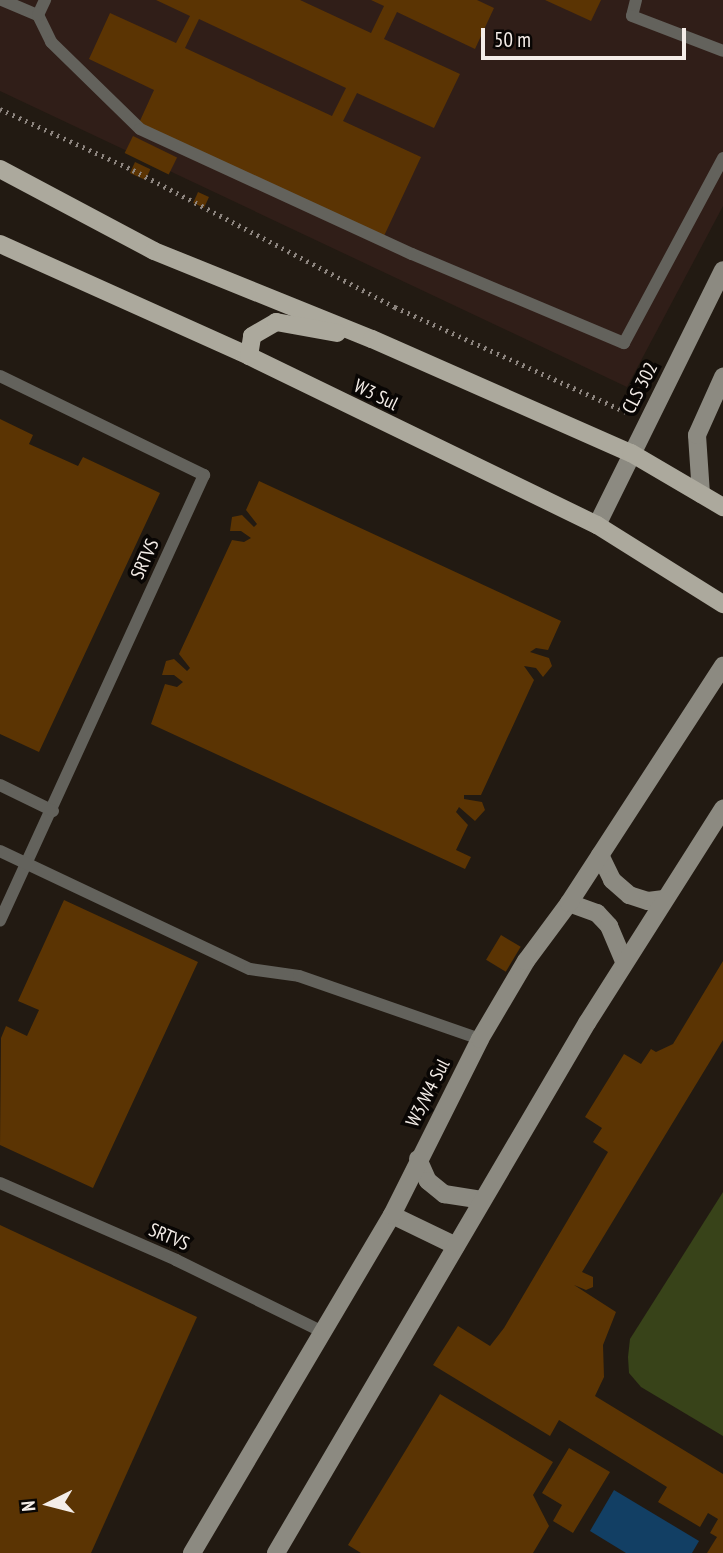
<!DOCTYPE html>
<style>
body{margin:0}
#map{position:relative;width:723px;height:1553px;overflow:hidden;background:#221a12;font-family:"PT Sans Narrow",sans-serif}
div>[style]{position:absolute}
.medical>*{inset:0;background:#301e18}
.green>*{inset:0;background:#384319}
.water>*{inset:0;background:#123f64}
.building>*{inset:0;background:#5b3403;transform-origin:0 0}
.path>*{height:4.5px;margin-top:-2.25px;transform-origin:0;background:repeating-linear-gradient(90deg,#8d857f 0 2px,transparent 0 7px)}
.service>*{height:12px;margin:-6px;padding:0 6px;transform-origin:6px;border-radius:6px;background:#63625c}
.secondary>*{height:18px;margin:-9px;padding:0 9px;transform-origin:9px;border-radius:9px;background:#8c8a81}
.primary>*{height:18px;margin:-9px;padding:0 9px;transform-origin:9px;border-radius:9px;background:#aca99d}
span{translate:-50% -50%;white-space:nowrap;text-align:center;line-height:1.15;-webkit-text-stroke:7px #090604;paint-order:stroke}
.street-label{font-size:19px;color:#f4ede8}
.north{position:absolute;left:14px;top:1469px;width:70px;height:70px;-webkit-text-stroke:5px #090604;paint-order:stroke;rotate:264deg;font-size:19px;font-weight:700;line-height:28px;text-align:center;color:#f4ede8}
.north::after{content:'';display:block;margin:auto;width:24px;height:32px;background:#f4ede8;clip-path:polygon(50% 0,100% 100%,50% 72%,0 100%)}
.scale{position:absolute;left:481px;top:28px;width:205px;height:32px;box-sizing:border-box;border:4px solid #f4ede8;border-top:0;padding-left:9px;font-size:21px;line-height:24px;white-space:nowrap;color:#f4ede8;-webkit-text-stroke:5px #090604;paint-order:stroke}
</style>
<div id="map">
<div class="medical">
<div style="clip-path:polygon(0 0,723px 0,723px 206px,627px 387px,0 91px)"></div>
</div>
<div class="green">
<div style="clip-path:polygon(723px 1192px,723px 1436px,641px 1387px,629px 1373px,628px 1357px,630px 1339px)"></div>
</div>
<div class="water">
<div style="clip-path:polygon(614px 1490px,699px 1541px,692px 1553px,626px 1553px,590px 1531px)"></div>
</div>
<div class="building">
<div style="clip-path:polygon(evenodd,156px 0,300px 0,371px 33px,384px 6px,371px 0,477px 0,494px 8px,475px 49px,397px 12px,384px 39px,460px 74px,434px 128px,357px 93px,343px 121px,421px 157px,384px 236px,139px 123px,154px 90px,89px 59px,110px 13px,176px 43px,190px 16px,156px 0,199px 19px,346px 88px,332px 116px,185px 48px,199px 19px)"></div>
<div style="clip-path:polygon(545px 0,601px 0,591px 21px)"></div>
<div style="left:133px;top:136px;width:49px;height:19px;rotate:26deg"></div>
<div style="left:135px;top:162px;width:17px;height:12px;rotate:25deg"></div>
<div style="left:198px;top:192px;width:12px;height:12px;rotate:24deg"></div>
<div style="clip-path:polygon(0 419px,33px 435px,29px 444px,78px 466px,83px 457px,160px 493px,39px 752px,0 734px)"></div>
<div style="clip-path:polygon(259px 481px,561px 621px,548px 650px,536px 648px,530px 652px,549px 658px,552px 666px,543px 677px,536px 668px,524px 666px,534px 680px,481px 795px,464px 795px,464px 799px,482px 802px,485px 810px,475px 821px,459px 807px,456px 812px,468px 825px,456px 850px,471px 857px,465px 869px,151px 724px,165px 684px,177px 687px,183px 682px,174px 675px,162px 675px,166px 661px,174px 659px,187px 671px,190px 668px,179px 654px,232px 540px,244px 542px,251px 538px,241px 531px,230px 531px,232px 517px,242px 515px,254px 527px,257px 524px,246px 510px)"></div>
<div style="clip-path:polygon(64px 900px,198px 962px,93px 1188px,0 1145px,1px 1038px,6px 1026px,27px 1036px,39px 1010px,18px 1001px)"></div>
<div style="left:501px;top:935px;width:23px;height:29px;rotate:31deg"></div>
<div style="clip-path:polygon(723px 961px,723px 1040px,582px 1272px,593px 1277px,593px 1287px,586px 1290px,574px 1285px,616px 1312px,603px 1345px,604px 1377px,595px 1396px,723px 1474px,723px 1553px,707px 1553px,717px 1537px,710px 1533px,718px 1519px,708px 1513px,700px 1527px,658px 1502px,667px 1487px,559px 1420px,550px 1436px,433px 1365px,458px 1326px,490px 1346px,504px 1328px,608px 1152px,593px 1142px,602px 1128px,585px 1117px,624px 1054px,641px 1064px,651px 1049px,656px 1052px,673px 1044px)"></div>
<div style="clip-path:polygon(0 1225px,197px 1317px,91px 1553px,0 1553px)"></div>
<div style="clip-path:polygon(440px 1394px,553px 1462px,533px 1495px,549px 1526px,533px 1553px,361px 1553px,348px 1545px)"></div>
<div style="clip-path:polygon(569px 1448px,610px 1472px,573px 1533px,553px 1521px,562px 1505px,542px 1493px)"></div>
</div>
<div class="path">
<div style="left:0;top:109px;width:146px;rotate:24.6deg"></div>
<div style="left:133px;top:170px;width:296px;rotate:27.6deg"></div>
<div style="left:395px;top:307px;width:257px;rotate:24.4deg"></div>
</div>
<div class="service">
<div style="left:2px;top:0;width:39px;rotate:23deg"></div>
<div style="left:38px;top:15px;width:30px;rotate:64deg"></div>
<div style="left:51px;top:42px;width:124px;rotate:44.3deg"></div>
<div style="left:140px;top:129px;width:299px;rotate:24.7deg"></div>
<div style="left:412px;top:254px;width:230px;rotate:22.8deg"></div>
<div style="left:624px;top:343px;width:210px;rotate:-61.8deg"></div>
<div style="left:636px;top:0;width:16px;rotate:104deg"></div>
<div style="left:632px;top:16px;width:97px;rotate:21deg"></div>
<div style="left:38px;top:15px;width:17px;rotate:-65deg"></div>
<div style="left:0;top:376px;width:227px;rotate:25.9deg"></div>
<div style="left:204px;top:475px;width:490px;rotate:114.6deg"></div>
<div style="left:0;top:785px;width:59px;rotate:26.1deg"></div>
<div style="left:0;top:851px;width:276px;rotate:25.3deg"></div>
<div style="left:250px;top:969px;width:49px;rotate:8.1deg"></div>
<div style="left:299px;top:976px;width:192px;rotate:19.2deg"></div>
<div style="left:0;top:1183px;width:192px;rotate:23.6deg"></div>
<div style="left:176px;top:1260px;width:161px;rotate:26.1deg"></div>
</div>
<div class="secondary">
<div style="left:701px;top:494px;width:59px;rotate:-93.9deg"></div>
<div style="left:697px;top:435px;width:64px;rotate:-65.9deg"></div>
<div style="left:597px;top:525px;width:284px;rotate:-63.7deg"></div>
<div style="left:600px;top:855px;width:28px;rotate:64deg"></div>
<div style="left:612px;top:880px;width:23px;rotate:41deg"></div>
<div style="left:629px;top:895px;width:20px;rotate:18deg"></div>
<div style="left:648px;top:901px;width:16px;rotate:-7deg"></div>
<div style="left:569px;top:903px;width:30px;rotate:20deg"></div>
<div style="left:597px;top:913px;width:18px;rotate:47deg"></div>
<div style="left:609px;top:926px;width:38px;rotate:67deg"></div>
<div style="left:418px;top:1159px;width:24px;rotate:66deg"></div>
<div style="left:428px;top:1181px;width:21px;rotate:39deg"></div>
<div style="left:444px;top:1194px;width:38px;rotate:9deg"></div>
<div style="left:392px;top:1215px;width:71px;rotate:25.8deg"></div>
<div style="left:192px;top:1553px;width:393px;rotate:-59.4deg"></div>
<div style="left:392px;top:1215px;width:197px;rotate:-63.4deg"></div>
<div style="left:480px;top:1039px;width:91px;rotate:-59.5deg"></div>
<div style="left:526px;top:961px;width:72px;rotate:-53.4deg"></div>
<div style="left:569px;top:903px;width:283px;rotate:-57deg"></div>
<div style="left:276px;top:1553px;width:615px;rotate:-59.6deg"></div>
<div style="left:587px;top:1023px;width:254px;rotate:-57.6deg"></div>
</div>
<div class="primary">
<div style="left:0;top:169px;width:174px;rotate:28deg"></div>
<div style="left:154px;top:251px;width:235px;rotate:22deg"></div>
<div style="left:372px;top:339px;width:283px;rotate:23.8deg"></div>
<div style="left:631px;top:453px;width:107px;rotate:30.4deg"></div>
<div style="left:0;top:244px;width:273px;rotate:24.2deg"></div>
<div style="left:249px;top:356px;width:387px;rotate:25.9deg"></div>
<div style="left:597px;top:525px;width:149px;rotate:32.1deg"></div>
<div style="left:249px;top:356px;width:20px;rotate:-81deg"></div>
<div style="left:252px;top:336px;width:28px;rotate:-30deg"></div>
<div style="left:276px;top:322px;width:62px;rotate:10.2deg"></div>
</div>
<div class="street-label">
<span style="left:640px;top:388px;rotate:-63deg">CLS 302</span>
<span style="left:376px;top:395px;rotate:26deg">W3 Sul</span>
<span style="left:145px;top:559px;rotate:-66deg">SRTVS</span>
<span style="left:428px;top:1093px;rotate:-63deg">W3/W4 Sul</span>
<span style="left:169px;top:1237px;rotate:23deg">SRTVS</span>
</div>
<div class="north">N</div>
<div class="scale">50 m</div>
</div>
